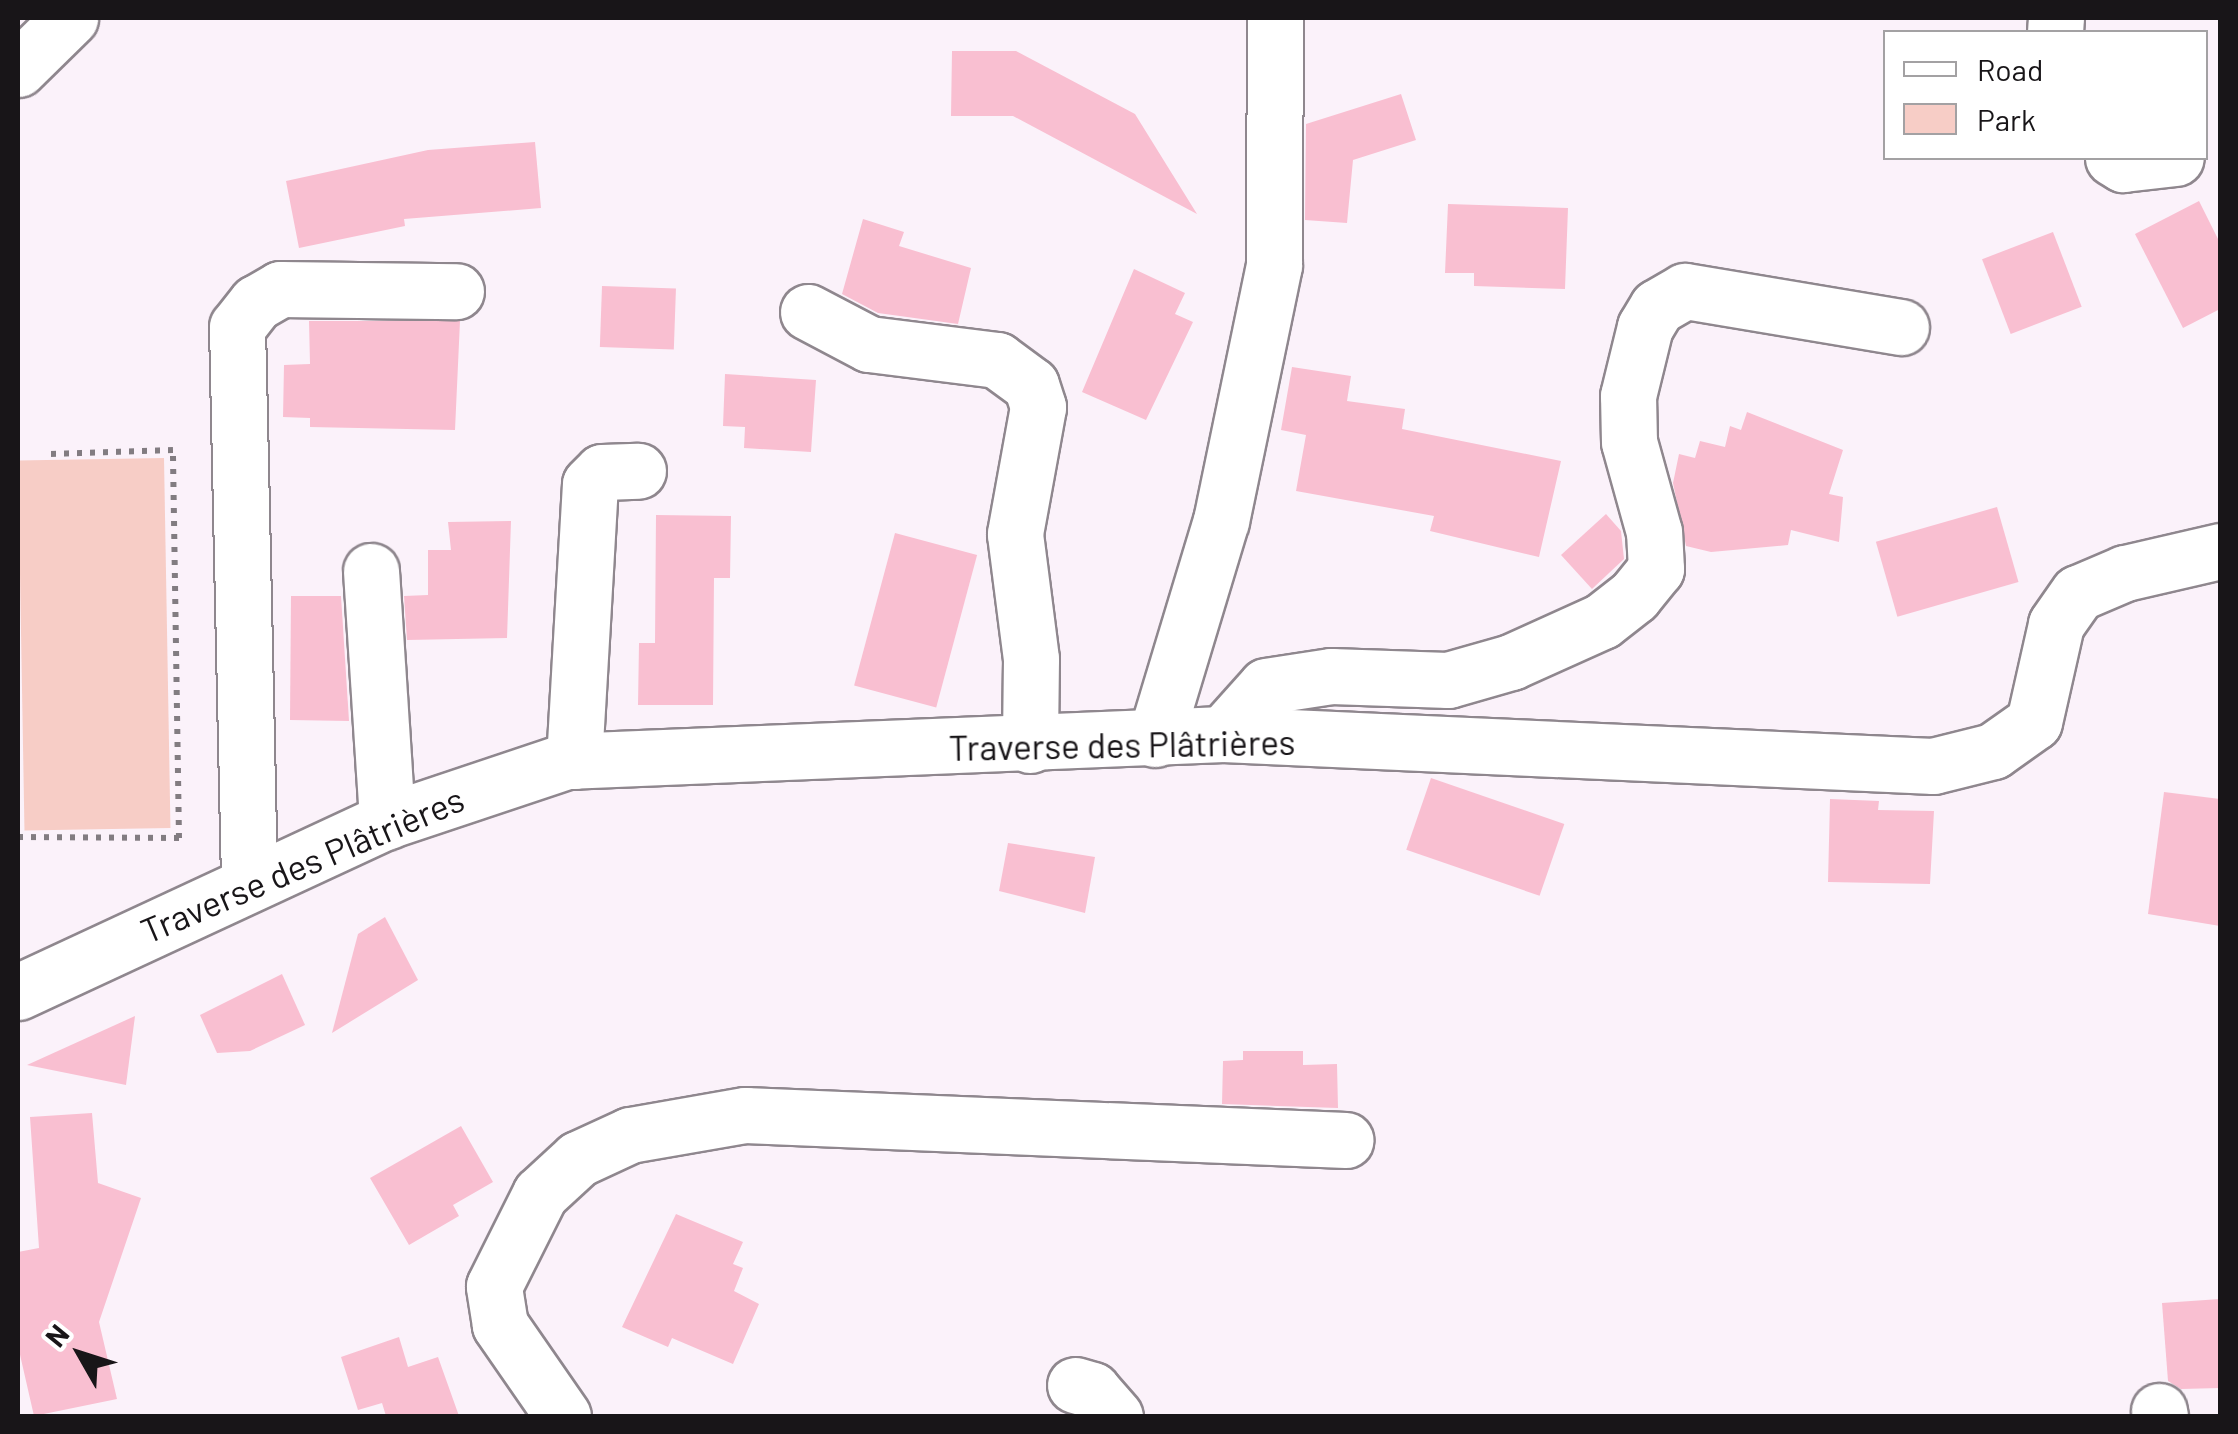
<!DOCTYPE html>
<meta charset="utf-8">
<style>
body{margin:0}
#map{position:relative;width:2238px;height:1434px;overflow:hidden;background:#fbf2fa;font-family:Barlow,sans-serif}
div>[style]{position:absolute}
.green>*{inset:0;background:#f7cdc6;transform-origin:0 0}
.building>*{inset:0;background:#f9bfd1;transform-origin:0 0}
.path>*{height:6px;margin-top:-3px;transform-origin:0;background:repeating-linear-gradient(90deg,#827c81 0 5px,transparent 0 13px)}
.roads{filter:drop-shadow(2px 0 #8f878e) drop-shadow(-2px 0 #8f878e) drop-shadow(0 2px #8f878e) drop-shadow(0 -2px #8f878e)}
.minor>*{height:55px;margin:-27.5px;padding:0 27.5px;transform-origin:27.5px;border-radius:27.5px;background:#fff}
span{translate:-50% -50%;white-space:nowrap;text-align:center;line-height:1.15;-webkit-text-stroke:10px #fff;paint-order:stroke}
.street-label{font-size:35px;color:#181518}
.frame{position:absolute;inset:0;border:20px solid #181518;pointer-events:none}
.legend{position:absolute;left:1883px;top:30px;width:325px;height:130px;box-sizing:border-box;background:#fff;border:2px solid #a3a1a3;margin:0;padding:12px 18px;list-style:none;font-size:30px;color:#181518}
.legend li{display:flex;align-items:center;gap:20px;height:50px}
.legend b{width:50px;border:2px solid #a3a1a3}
.north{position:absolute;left:30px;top:1304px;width:100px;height:100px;-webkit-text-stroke:8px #fff;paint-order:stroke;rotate:309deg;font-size:28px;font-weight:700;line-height:40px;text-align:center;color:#181518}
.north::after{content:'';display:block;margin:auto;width:35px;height:45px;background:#181518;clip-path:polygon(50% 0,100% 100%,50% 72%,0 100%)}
</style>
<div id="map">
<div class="green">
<div style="left:164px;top:458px;width:370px;height:146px;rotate:89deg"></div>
</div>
<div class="building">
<div style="clip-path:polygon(952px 51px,1016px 51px,1135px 114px,1197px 214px,1013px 116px,951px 116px)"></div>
<div style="clip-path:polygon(1401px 94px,1416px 140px,1353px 160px,1347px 223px,1305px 220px,1306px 124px)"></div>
<div style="clip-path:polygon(535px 142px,541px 208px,404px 219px,405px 226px,299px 248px,286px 181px,428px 150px)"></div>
<div style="clip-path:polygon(2199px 201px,2220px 243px,2220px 309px,2183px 328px,2135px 234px)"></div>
<div style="clip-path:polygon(1448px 204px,1568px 208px,1565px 289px,1474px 286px,1474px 273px,1445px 273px)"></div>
<div style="clip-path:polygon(863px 219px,904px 232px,899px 246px,971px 268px,958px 324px,878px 313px,842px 294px)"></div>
<div style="left:2053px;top:232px;width:80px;height:76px;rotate:69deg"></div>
<div style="clip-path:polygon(1134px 269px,1185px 293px,1175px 314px,1193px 322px,1146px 420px,1082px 392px)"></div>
<div style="left:602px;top:286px;width:74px;height:61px;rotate:2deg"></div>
<div style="clip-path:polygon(309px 321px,460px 321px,455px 430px,310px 427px,310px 418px,283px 417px,284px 365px,310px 364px)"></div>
<div style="clip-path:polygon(1292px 367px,1351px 376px,1347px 401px,1405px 409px,1402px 429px,1561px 461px,1539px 557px,1430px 531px,1434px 516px,1296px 491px,1306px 435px,1281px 430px)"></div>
<div style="clip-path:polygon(725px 374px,816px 380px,811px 452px,744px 448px,745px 427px,723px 426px)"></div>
<div style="clip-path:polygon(1747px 412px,1843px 450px,1829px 494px,1843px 497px,1839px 542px,1791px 530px,1788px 545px,1711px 552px,1686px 546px,1673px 483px,1679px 454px,1695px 458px,1700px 441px,1725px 447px,1730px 426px,1741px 430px)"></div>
<div style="left:1997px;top:507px;width:78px;height:126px;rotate:74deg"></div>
<div style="clip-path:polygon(1606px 514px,1621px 531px,1624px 559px,1592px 589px,1561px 555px)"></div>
<div style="clip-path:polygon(656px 515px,731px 516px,730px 578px,714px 578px,713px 705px,638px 705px,639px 643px,655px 643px)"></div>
<div style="clip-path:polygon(511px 521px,507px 638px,407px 640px,404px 596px,428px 595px,428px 550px,451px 550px,448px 522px)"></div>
<div style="left:895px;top:533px;width:85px;height:158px;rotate:15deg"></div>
<div style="clip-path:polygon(291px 596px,341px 596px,349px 721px,290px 720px)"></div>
<div style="left:1431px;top:778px;width:141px;height:76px;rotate:19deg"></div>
<div style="clip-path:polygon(2164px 792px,2220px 799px,2220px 926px,2148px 914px)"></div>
<div style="clip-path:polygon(1830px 799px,1879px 801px,1878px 810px,1934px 811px,1930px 884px,1828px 882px)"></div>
<div style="clip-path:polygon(1008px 843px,1095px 857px,1085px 913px,999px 891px)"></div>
<div style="clip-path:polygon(385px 917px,418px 980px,332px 1033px,358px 934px)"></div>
<div style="clip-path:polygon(282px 974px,305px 1025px,250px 1051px,217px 1053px,200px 1015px)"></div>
<div style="clip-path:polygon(135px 1016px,126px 1085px,27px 1065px)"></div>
<div style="clip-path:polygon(1243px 1051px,1303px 1051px,1303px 1065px,1337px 1064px,1338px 1108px,1222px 1104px,1223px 1061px,1243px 1060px)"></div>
<div style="clip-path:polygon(92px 1113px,98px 1183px,141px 1198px,99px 1322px,117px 1399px,34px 1416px,18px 1346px,18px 1252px,39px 1248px,30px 1117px)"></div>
<div style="clip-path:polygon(461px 1126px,493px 1182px,453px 1205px,459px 1216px,409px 1245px,370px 1178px)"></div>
<div style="clip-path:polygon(676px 1214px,743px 1242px,733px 1264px,743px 1268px,734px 1291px,759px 1304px,733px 1364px,672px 1338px,668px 1347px,622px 1327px)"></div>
<div style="clip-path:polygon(2220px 1299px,2220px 1388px,2181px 1389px,2168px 1381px,2162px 1303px)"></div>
<div style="clip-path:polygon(399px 1337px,408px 1367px,438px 1357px,459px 1416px,386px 1416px,382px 1403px,358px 1410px,341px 1357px)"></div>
</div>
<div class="path">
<div style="left:18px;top:837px;width:161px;rotate:0.4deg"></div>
<div style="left:179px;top:838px;width:388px;rotate:-90.9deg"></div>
<div style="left:173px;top:450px;width:123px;rotate:178.1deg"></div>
</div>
<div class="roads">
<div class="minor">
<div style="left:2055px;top:32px;width:14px;rotate:-86deg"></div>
<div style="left:18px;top:69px;width:73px;rotate:-44.4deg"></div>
<div style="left:2113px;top:158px;width:12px;rotate:31deg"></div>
<div style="left:2123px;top:164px;width:53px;rotate:-6.5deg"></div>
<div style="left:808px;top:312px;width:69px;rotate:27.7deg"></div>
<div style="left:869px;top:344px;width:129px;rotate:7.1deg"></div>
<div style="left:997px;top:360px;width:42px;rotate:36.3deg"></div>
<div style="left:1031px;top:385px;width:23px;rotate:72deg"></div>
<div style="left:1038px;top:407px;width:129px;rotate:100.3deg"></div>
<div style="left:1015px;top:534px;width:126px;rotate:82.7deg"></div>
<div style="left:1031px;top:659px;width:86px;rotate:90.7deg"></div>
<div style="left:371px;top:571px;width:251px;rotate:86.3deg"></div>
<div style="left:1223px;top:734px;width:64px;rotate:-48.1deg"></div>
<div style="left:1266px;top:686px;width:66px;rotate:-8.7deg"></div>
<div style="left:1331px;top:676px;width:117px;rotate:2deg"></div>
<div style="left:1448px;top:680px;width:66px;rotate:-15.9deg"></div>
<div style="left:1511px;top:662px;width:100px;rotate:-24.3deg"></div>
<div style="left:1602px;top:621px;width:41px;rotate:-38deg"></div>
<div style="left:1634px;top:596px;width:35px;rotate:-51deg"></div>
<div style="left:1656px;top:569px;width:37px;rotate:-93deg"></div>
<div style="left:1654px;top:532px;width:93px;rotate:-105.5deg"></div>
<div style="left:1629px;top:442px;width:46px;rotate:-91.2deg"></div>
<div style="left:1628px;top:396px;width:71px;rotate:-76.2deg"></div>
<div style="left:1645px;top:327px;width:23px;rotate:-59deg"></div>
<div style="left:1657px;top:307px;width:32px;rotate:-30deg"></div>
<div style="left:1685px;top:291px;width:219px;rotate:9.5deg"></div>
<div style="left:1155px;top:739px;width:228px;rotate:-73.2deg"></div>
<div style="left:1221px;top:521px;width:261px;rotate:-78.3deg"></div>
<div style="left:1274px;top:265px;width:247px;rotate:-89.8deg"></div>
<div style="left:574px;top:761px;width:277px;rotate:-86.7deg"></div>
<div style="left:590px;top:484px;width:17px;rotate:-45deg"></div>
<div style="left:602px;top:472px;width:36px;rotate:-2deg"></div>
<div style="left:249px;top:880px;width:553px;rotate:-91.24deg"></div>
<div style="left:237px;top:327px;width:31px;rotate:-52deg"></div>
<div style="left:256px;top:303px;width:28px;rotate:-30deg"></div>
<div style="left:280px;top:289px;width:176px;rotate:0.7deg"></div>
<div style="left:18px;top:992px;width:407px;rotate:-24.9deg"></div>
<div style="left:387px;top:821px;width:189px;rotate:-18.5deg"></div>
<div style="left:566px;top:761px;width:658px;rotate:-2.35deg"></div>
<div style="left:1223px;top:734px;width:711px;rotate:2.58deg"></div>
<div style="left:1933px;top:766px;width:62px;rotate:-14deg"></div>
<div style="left:1993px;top:751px;width:50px;rotate:-35.3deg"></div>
<div style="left:2034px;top:722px;width:100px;rotate:-77.3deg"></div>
<div style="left:2056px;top:624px;width:38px;rotate:-55deg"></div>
<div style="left:2078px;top:593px;width:51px;rotate:-23.1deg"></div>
<div style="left:2125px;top:573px;width:98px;rotate:-13deg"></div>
<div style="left:1075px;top:1385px;width:18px;rotate:16deg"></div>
<div style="left:1092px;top:1390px;width:35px;rotate:49deg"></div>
<div style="left:2159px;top:1411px;width:5px;rotate:79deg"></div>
<div style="left:563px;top:1416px;width:111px;rotate:-124.7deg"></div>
<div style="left:500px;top:1325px;width:39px;rotate:-99deg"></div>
<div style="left:494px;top:1286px;width:103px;rotate:-63.4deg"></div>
<div style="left:540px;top:1194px;width:52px;rotate:-42.6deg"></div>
<div style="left:578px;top:1159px;width:57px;rotate:-24.8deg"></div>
<div style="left:630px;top:1135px;width:117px;rotate:-9.9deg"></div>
<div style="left:745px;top:1115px;width:601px;rotate:2.39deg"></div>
</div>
</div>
<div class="street-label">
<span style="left:1122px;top:744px;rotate:-1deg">Traverse des Plâtrières</span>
<span style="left:302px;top:864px;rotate:-23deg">Traverse des Plâtrières</span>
</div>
<div class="frame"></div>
<ul class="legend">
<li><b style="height:12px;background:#fff"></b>Road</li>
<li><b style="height:28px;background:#f7cdc6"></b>Park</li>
</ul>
<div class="north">N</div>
</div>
